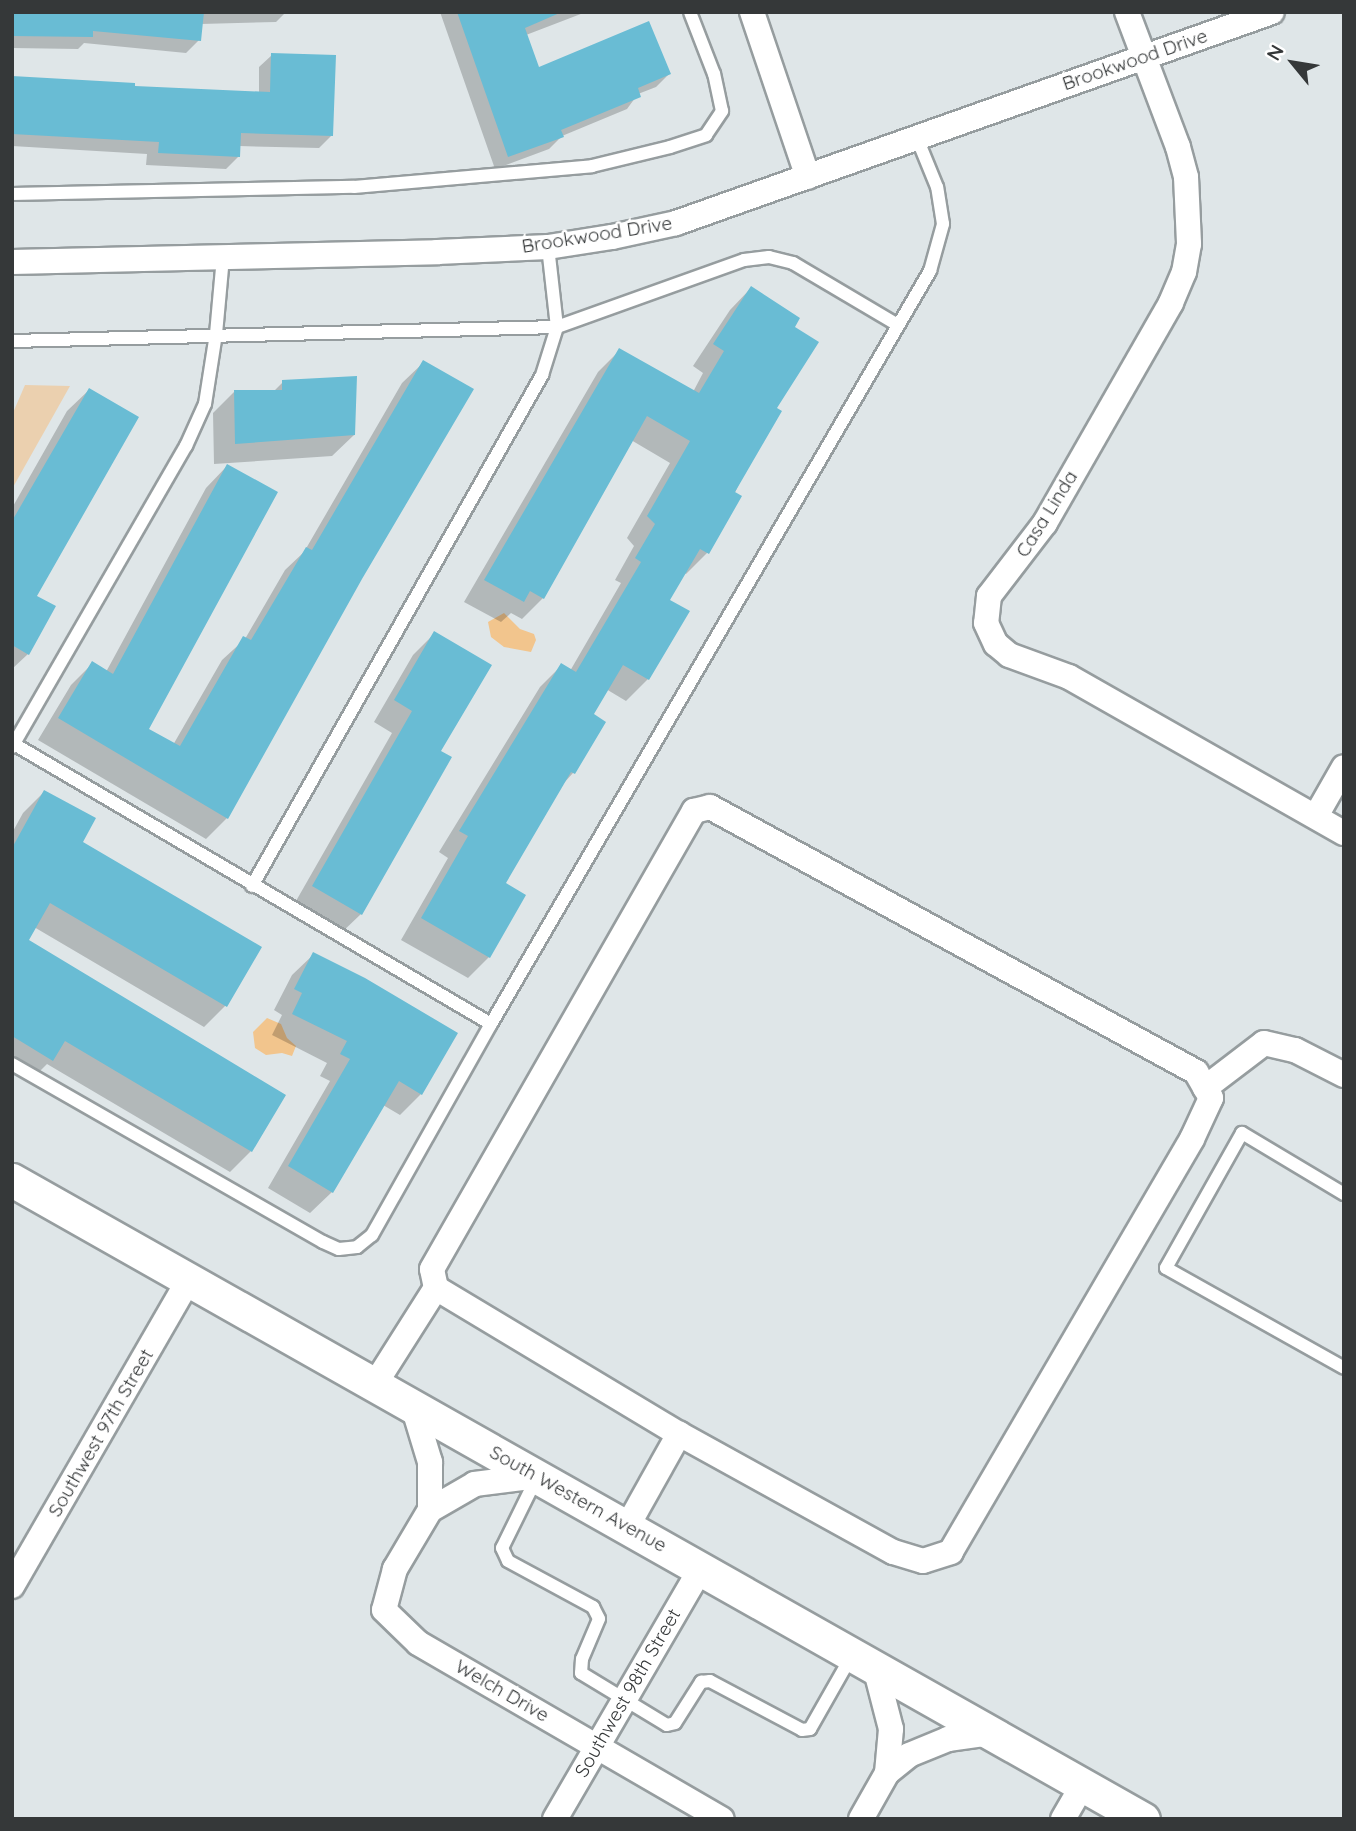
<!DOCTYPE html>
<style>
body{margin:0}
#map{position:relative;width:1356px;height:1831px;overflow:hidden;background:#dfe6e8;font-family:Quicksand,sans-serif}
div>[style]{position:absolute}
.green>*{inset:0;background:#ebd0af}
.water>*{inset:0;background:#f2c58d}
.shadow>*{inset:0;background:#0003}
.building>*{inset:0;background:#69bcd4}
.roads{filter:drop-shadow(2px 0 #969d9f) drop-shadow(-2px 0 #969d9f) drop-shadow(0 2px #969d9f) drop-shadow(0 -2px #969d9f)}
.lane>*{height:12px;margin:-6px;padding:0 6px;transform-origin:6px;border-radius:6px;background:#fff}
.street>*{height:24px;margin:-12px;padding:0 12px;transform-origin:12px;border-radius:12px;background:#fff}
.secondary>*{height:33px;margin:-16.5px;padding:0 16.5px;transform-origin:16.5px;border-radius:16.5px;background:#fff}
span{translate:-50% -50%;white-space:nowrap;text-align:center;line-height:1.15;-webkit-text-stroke:5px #fff;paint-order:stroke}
.street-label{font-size:19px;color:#353839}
.frame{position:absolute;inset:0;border:14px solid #353839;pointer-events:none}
.north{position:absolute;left:1258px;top:28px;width:70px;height:70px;-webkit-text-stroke:5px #fff;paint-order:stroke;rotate:300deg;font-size:19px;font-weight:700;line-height:28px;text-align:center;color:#353839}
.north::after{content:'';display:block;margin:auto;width:24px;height:32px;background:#353839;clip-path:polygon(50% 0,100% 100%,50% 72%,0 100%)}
</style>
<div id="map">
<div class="green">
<div style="clip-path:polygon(25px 385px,70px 386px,12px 489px,12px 415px)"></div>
</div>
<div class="water">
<div style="clip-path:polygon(504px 613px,520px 629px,534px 634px,536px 640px,531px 652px,504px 647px,491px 637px,488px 622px)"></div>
<div style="clip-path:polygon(267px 1018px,281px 1024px,287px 1038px,296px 1046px,292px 1056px,282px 1053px,266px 1055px,255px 1048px,253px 1032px)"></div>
</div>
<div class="shadow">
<div style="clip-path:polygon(12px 12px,286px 12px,276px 22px,201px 24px,199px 40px,186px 53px,84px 43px,78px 49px,12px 48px)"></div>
<div style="clip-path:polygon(440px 12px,586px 12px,526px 35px,538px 69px,669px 74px,656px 87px,638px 94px,627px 109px,562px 136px,549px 149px,495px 169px)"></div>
<div style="clip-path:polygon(272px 55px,332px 135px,319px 148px,239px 146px,239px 156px,226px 169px,146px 165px,147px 154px,12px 146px,12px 78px,133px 88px,259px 93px,259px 67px)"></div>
<div style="clip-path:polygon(751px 288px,792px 327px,774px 408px,707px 553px,686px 574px,684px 573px,668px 600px,687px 612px,648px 679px,626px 701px,606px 689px,591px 714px,604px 722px,573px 773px,562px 785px,503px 884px,489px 957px,468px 978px,401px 940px,448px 858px,439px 852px,540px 687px,561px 666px,570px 671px,621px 583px,615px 580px,634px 546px,627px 538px,670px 463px,631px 440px,543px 598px,522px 619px,511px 613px,501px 622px,464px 602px,598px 372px,620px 350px,693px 392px,703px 373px,693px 366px,730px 310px)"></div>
<div style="clip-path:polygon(424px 362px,361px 579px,227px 818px,206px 839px,38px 740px,71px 685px,92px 664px,106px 672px,206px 488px,227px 466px,147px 730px,173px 745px,222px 660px,245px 639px,285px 570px,304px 552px,402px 383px)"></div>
<div style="clip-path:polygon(283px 382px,354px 435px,332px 456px,214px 464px,213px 413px,234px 392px,273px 392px)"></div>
<div style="clip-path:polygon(89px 390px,34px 596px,28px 654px,12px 669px,12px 508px,67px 411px)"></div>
<div style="clip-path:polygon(435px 633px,361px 914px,339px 935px,292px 908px,392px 733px,374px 722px,413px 655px)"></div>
<div style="clip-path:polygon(44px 792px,80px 843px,226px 1005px,204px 1027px,34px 927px,27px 940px,251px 1151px,230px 1172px,47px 1064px,30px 1081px,12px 1070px,12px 833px,23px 813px)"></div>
<div style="clip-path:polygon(314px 954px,421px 1094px,400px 1115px,383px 1105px,332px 1192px,310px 1213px,268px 1188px,330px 1081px,320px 1076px,327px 1063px,272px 1035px,282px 1015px,274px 1010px,292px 975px)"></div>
</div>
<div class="building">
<div style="clip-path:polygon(12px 12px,204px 12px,201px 41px,93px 31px,93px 37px,12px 36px)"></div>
<div style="clip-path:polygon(457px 12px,562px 12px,525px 28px,539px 67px,649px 21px,671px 74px,638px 88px,641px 97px,561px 130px,564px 137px,508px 157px)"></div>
<div style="clip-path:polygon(271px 53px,336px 55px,333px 136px,241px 133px,240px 157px,158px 153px,159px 142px,12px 134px,12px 76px,135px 83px,135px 86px,270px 92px)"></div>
<div style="clip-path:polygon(751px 286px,800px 318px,795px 327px,819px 342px,777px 408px,782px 411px,735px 492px,742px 496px,709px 554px,700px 549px,670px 600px,690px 611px,649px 680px,623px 665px,594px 714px,606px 722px,575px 774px,571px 772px,506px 883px,526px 895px,490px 958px,421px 918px,468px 836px,459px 831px,561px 663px,576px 672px,641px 562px,635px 558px,655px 524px,647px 516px,690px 441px,647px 416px,544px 599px,530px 591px,524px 602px,484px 580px,619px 348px,699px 393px,724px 351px,713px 344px)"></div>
<div style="clip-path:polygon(423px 360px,474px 389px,362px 579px,228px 819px,58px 718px,92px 661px,113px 674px,227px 464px,278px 492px,149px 729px,180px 746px,243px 636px,251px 640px,306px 547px,312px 550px)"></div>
<div style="clip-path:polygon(357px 376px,355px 435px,235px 444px,234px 390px,282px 390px,282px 380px)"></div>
<div style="clip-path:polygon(89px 388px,139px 417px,37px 596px,56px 606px,29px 655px,12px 645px,12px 521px)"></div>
<div style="clip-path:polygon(434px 631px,492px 665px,441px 751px,452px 757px,362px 915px,312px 886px,412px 711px,394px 700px)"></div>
<div style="clip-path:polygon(44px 790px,96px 818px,83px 842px,262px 947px,227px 1007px,50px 903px,29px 940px,286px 1095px,252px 1152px,65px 1041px,53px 1061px,12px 1036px,12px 848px)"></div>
<div style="clip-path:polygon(313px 952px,365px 978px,458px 1033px,422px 1095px,399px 1081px,333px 1193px,288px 1166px,350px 1059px,340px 1054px,347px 1041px,292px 1014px,302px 993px,294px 989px)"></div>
</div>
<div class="roads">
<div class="lane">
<div style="left:12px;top:194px;width:342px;rotate:-1.2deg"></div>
<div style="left:354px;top:187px;width:239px;rotate:-5deg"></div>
<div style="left:592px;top:166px;width:80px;rotate:-13.7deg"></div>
<div style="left:670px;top:147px;width:38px;rotate:-18deg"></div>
<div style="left:706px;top:135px;width:29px;rotate:-56deg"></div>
<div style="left:722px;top:111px;width:38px;rotate:-102deg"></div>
<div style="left:714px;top:74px;width:66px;rotate:-111.2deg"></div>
<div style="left:12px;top:341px;width:545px;rotate:-1.47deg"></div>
<div style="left:557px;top:327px;width:199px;rotate:-19.7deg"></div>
<div style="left:744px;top:260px;width:25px;rotate:-7deg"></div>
<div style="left:769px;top:257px;width:25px;rotate:14deg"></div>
<div style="left:793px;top:263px;width:122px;rotate:30.6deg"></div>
<div style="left:14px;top:744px;width:553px;rotate:30.41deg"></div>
<div style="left:12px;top:747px;width:348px;rotate:-60deg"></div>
<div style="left:186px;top:446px;width:46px;rotate:-65.7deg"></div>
<div style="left:205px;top:404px;width:71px;rotate:-81.1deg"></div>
<div style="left:216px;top:334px;width:77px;rotate:-84.8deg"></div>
<div style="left:252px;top:886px;width:588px;rotate:-60.42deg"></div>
<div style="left:542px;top:375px;width:50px;rotate:-72.6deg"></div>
<div style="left:557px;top:327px;width:81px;rotate:-96.4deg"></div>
<div style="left:12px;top:1064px;width:358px;rotate:29.8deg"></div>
<div style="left:323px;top:1242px;width:17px;rotate:24deg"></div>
<div style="left:339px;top:1249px;width:18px;rotate:-6deg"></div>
<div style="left:357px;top:1247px;width:19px;rotate:-39deg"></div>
<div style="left:372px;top:1235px;width:242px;rotate:-60.6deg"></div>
<div style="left:491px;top:1024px;width:872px;rotate:-59.76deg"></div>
<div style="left:930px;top:271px;width:49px;rotate:-74.5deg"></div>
<div style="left:943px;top:224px;width:37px;rotate:-99deg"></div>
<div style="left:937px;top:187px;width:53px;rotate:-112.2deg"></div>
<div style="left:1344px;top:1194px;width:119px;rotate:-149.1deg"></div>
<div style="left:1242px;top:1133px;width:155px;rotate:119.4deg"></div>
<div style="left:1166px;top:1268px;width:204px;rotate:29.3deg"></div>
<div style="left:536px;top:1479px;width:77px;rotate:116.2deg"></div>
<div style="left:502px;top:1548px;width:14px;rotate:65deg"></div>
<div style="left:508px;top:1561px;width:97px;rotate:28.4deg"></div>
<div style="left:593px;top:1607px;width:13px;rotate:63deg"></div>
<div style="left:599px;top:1619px;width:43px;rotate:113deg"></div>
<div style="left:582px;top:1659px;width:14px;rotate:94deg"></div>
<div style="left:581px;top:1673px;width:100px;rotate:31.2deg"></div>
<div style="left:667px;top:1725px;width:8px;rotate:-14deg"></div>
<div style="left:675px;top:1723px;width:49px;rotate:-57.6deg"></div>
<div style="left:701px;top:1682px;width:9px;rotate:-6deg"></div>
<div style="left:710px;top:1681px;width:104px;rotate:28deg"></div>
<div style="left:802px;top:1730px;width:8px;rotate:-7deg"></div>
<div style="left:810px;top:1729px;width:85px;rotate:-60.4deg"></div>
</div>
<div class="street">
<div style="left:752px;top:12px;width:174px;rotate:71.3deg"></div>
<div style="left:1127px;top:12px;width:144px;rotate:69.3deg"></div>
<div style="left:1178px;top:147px;width:31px;rotate:75deg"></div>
<div style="left:1186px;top:177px;width:67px;rotate:87.4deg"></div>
<div style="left:1189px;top:244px;width:28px;rotate:100deg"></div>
<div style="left:1184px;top:272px;width:34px;rotate:113deg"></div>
<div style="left:1171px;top:303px;width:254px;rotate:119.8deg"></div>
<div style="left:1045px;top:523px;width:92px;rotate:127.5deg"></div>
<div style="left:989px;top:596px;width:27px;rotate:96deg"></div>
<div style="left:986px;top:623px;width:23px;rotate:65deg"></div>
<div style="left:996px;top:644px;width:17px;rotate:40deg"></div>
<div style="left:1009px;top:655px;width:64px;rotate:20.1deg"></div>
<div style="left:1069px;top:677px;width:316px;rotate:29.6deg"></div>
<div style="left:12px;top:262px;width:425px;rotate:-1.3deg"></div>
<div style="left:437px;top:252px;width:111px;rotate:-2.6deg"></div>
<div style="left:548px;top:247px;width:65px;rotate:-8.9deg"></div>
<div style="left:612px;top:237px;width:66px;rotate:-12.3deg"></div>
<div style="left:676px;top:223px;width:632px;rotate:-19.5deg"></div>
<div style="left:710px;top:807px;width:554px;rotate:28.6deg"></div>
<div style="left:1196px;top:1072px;width:30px;rotate:60deg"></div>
<div style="left:1211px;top:1098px;width:45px;rotate:114.9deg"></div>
<div style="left:1192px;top:1139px;width:478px;rotate:120.3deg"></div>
<div style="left:951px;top:1552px;width:29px;rotate:162deg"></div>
<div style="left:923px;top:1561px;width:31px;rotate:-163deg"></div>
<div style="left:893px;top:1552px;width:244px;rotate:-151.1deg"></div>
<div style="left:679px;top:1434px;width:283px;rotate:-149deg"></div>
<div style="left:436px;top:1288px;width:19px;rotate:-102deg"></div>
<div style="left:432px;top:1269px;width:528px;rotate:-60.23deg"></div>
<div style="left:694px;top:811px;width:16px;rotate:-14deg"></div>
<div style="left:1316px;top:816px;width:56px;rotate:-60.3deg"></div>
<div style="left:1205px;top:1088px;width:74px;rotate:-37.3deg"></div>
<div style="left:1264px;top:1043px;width:32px;rotate:13deg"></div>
<div style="left:1295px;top:1050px;width:55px;rotate:27deg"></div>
<div style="left:375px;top:1384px;width:114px;rotate:-57.6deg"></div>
<div style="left:413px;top:1406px;width:59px;rotate:73.1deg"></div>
<div style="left:430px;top:1462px;width:48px;rotate:90deg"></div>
<div style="left:538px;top:1476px;width:64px;rotate:172.8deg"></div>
<div style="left:475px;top:1484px;width:52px;rotate:150deg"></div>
<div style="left:430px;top:1510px;width:69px;rotate:120.7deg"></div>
<div style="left:395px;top:1569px;width:42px;rotate:105deg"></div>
<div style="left:384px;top:1610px;width:47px;rotate:44.1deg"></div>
<div style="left:418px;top:1643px;width:351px;rotate:30.1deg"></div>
<div style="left:627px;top:1527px;width:107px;rotate:-60.8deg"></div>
<div style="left:12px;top:1586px;width:354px;rotate:-60deg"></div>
<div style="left:875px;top:1667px;width:64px;rotate:75.5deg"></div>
<div style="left:891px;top:1729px;width:44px;rotate:95.2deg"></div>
<div style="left:555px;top:1819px;width:290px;rotate:-59.8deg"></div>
<div style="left:861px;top:1819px;width:53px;rotate:-60.5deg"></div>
<div style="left:887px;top:1773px;width:28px;rotate:-39deg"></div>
<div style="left:909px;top:1755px;width:42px;rotate:-22.3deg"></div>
<div style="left:948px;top:1739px;width:43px;rotate:-7.9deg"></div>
<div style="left:1063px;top:1819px;width:39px;rotate:-60deg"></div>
</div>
<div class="secondary">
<div style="left:12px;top:1180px;width:1299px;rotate:29.47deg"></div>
</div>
</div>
<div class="street-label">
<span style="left:1135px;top:60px;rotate:-19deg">Brookwood Drive</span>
<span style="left:597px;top:235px;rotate:-9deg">Brookwood Drive</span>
<span style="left:1047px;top:514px;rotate:-58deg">Casa Linda</span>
<span style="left:101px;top:1433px;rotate:-60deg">Southwest 97th Street</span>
<span style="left:578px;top:1499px;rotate:29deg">South Western Avenue</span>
<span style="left:502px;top:1691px;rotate:30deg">Welch Drive</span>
<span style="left:628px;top:1693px;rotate:-60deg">Southwest 98th Street</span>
</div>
<div class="frame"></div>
<div class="north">N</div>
</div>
